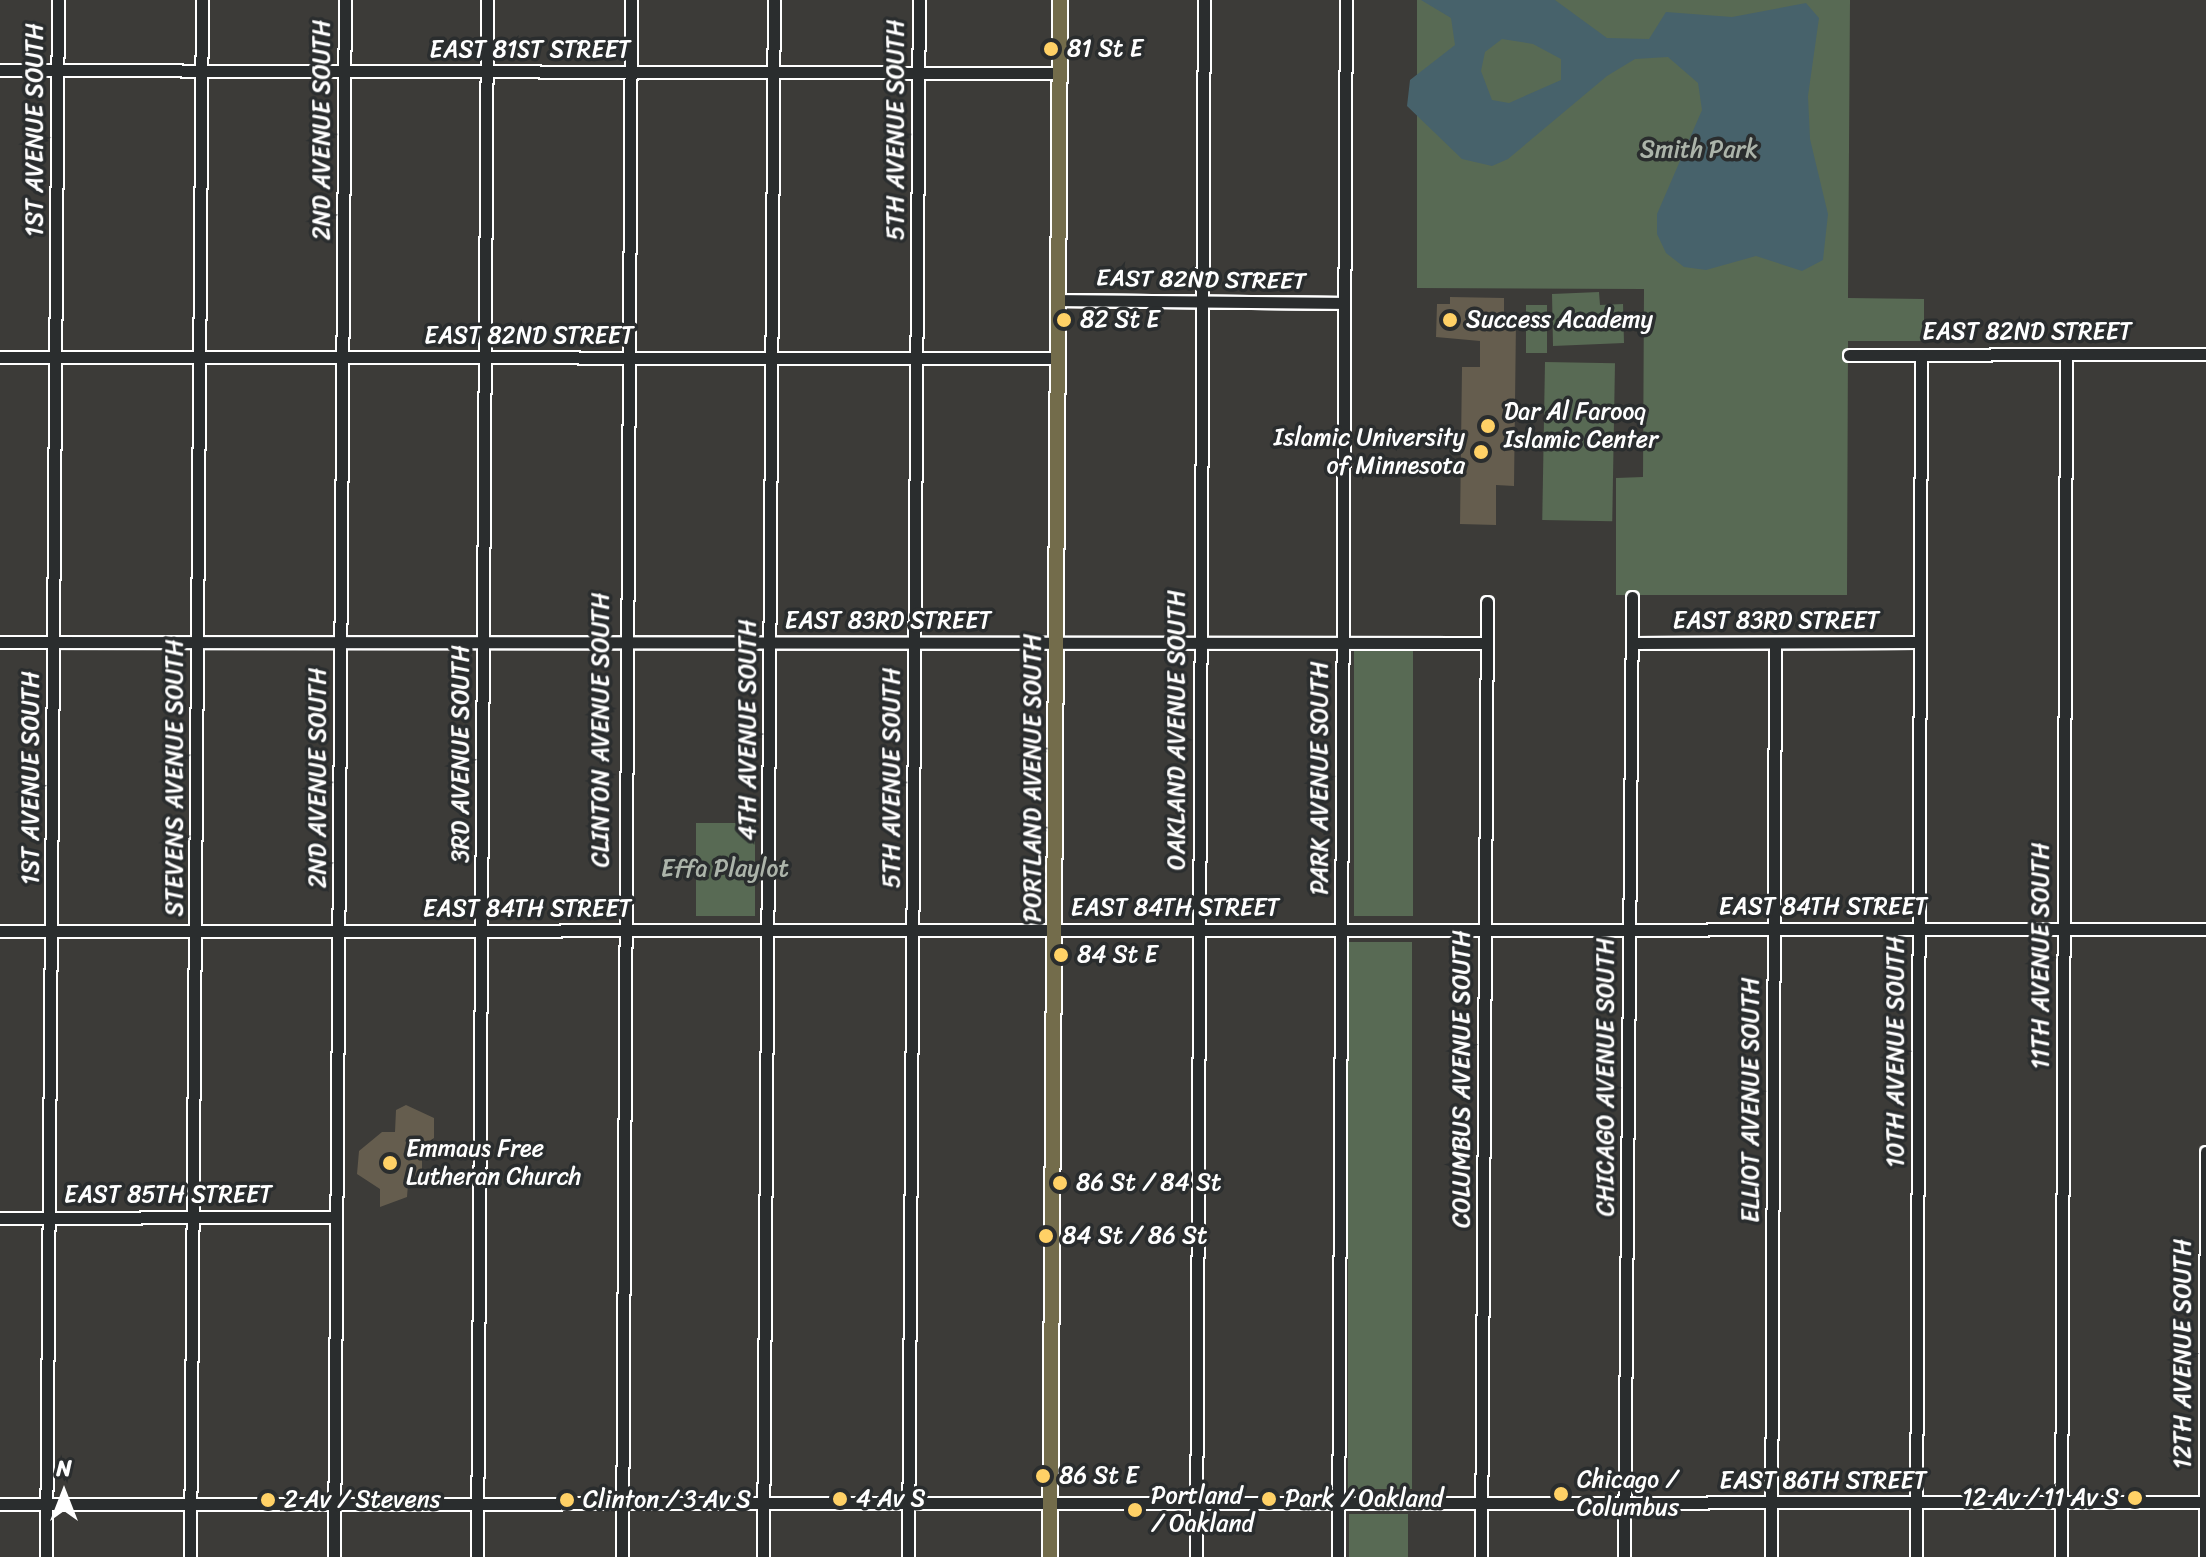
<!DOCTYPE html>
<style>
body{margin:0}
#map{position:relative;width:2206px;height:1557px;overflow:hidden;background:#3c3b38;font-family:Sriracha,sans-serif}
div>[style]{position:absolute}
.green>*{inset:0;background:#586a54;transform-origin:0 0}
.water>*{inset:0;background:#47626b}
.building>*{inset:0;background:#655d4e}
.roads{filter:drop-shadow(2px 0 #fff) drop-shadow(-2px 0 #fff) drop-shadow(0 2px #fff) drop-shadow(0 -2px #fff)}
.minor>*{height:11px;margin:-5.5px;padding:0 5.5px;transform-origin:5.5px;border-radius:5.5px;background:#2a2d2e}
.major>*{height:14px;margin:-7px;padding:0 7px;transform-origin:7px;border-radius:7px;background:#736c4b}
.dots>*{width:22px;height:22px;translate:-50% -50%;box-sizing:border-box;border:4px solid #2a2d2e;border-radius:50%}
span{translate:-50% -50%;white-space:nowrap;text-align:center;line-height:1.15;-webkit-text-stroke:7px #2a2d2e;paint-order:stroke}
.poi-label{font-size:24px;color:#fff}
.left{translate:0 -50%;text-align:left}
.right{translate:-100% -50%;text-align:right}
.street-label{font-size:24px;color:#fff}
.park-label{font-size:24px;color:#acb4aa}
.north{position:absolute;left:24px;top:1453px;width:80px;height:80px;-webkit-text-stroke:6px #2a2d2e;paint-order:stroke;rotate:0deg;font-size:22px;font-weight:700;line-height:32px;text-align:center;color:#fff}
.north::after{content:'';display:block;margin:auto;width:28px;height:36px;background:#fff;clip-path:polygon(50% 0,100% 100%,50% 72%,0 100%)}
</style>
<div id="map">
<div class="green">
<div style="clip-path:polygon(1417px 0,1850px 0,1848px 298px,1924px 299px,1924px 341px,1848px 341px,1847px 595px,1616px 595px,1616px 478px,1643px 477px,1644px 289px,1417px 288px)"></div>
<div style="clip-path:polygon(1599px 292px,1600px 305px,1623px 304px,1624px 343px,1553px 346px,1552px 294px)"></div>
<div style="left:1526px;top:305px;width:21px;height:48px"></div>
<div style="left:1545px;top:362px;width:70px;height:158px;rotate:1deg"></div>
<div style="left:1413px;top:650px;width:266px;height:59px;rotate:90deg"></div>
<div style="left:696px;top:823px;width:59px;height:93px"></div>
<div style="left:1412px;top:942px;width:547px;height:64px;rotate:90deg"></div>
<div style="left:1349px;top:1514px;width:59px;height:43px"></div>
</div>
<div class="water">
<div style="clip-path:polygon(evenodd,1421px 0,1555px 0,1607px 38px,1649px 39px,1666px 12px,1732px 17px,1806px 3px,1819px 18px,1808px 96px,1810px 139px,1828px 214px,1823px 260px,1802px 271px,1756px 256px,1706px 270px,1684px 267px,1666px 253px,1657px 234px,1657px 214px,1702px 110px,1698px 83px,1668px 57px,1635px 59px,1607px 76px,1508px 159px,1492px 166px,1462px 159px,1407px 106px,1410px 80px,1455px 45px,1451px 18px,1421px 0,1502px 39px,1533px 44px,1561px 59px,1561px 80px,1509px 103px,1492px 100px,1481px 71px,1485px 52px,1502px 39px)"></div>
</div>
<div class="building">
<div style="clip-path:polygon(1450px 297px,1504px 298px,1504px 321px,1516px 321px,1514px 486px,1496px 485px,1496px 525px,1460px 524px,1462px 367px,1480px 367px,1480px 341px,1436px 337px,1437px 304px,1450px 304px)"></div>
<div style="clip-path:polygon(406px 1105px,434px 1118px,434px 1138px,422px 1146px,422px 1184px,408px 1184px,407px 1197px,380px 1207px,380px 1189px,357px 1174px,359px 1151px,382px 1132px,395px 1132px,396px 1110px)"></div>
</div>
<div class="roads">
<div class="minor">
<div style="left:0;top:70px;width:1059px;rotate:0.16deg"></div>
<div style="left:1058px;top:300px;width:286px;rotate:0.6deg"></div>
<div style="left:1849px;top:355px;width:357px;rotate:-0.2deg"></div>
<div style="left:0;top:357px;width:1058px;rotate:0.05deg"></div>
<div style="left:0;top:642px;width:1487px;rotate:0.04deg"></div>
<div style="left:1632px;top:643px;width:288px;rotate:-0.2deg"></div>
<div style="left:0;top:931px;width:2206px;rotate:-0.05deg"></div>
<div style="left:0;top:1218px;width:336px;rotate:-0.2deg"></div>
<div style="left:0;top:1504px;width:2206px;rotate:-0.05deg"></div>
<div style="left:46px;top:1557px;width:1557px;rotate:-89.56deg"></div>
<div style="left:190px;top:1557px;width:1557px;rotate:-89.56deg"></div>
<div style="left:334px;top:1557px;width:1557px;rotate:-89.6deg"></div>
<div style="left:477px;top:1557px;width:1557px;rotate:-89.63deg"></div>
<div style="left:622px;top:1557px;width:1557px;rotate:-89.67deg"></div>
<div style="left:763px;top:1557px;width:1557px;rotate:-89.6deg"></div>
<div style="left:908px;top:1557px;width:1557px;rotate:-89.6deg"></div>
<div style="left:1196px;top:1557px;width:1557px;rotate:-89.71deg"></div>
<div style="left:1338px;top:1557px;width:1557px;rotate:-89.71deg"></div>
<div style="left:1481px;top:1557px;width:955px;rotate:-89.64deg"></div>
<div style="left:1624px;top:1557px;width:960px;rotate:-89.52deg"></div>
<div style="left:1771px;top:1557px;width:914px;rotate:-89.75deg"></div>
<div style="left:1916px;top:1557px;width:1202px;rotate:-89.76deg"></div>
<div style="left:2061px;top:1557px;width:1203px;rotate:-89.76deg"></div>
<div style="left:2205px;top:1557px;width:405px;rotate:-89.9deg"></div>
</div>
<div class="major">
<div style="left:1050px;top:1557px;width:1557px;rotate:-89.63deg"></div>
</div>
</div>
<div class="dots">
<div style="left:1051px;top:49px;background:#ffd166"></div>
<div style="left:1064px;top:320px;background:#ffd166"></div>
<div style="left:1450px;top:320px;background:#ffd166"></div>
<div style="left:1488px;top:426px;background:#ffd166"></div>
<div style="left:1481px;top:452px;background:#ffd166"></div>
<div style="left:1061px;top:955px;background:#ffd166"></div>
<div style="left:390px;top:1163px;background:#ffd166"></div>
<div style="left:1060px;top:1183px;background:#ffd166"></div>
<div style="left:1046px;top:1236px;background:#ffd166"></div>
<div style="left:1043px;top:1476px;background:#ffd166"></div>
<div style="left:1561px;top:1494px;background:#ffd166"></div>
<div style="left:2135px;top:1498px;background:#ffd166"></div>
<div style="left:840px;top:1499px;background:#ffd166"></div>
<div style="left:1269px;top:1499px;background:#ffd166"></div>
<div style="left:268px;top:1500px;background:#ffd166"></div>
<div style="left:567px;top:1500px;background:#ffd166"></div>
<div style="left:1135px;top:1510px;background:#ffd166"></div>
</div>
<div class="poi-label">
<span class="left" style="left:1067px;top:49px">81 St E</span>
<span class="left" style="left:1080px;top:320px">82 St E</span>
<span class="left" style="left:1466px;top:320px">Success Academy</span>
<span class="left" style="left:1504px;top:426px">Dar Al Farooq<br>Islamic Center</span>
<span class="right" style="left:1465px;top:452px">Islamic University<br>of Minnesota</span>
<span class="left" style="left:1077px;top:955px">84 St E</span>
<span class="left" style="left:406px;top:1163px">Emmaus Free<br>Lutheran Church</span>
<span class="left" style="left:1076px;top:1183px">86 St / 84 St</span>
<span class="left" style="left:1062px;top:1236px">84 St / 86 St</span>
<span class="left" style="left:1059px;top:1476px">86 St E</span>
<span class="left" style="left:1577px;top:1494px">Chicago /<br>Columbus</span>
<span class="left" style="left:1151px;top:1510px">Portland<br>/ Oakland</span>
<span class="right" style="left:2119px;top:1498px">12 Av / 11 Av S</span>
<span class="left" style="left:856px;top:1499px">4 Av S</span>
<span class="left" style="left:1285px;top:1499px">Park / Oakland</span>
<span class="left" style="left:284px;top:1500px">2 Av / Stevens</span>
<span class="left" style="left:583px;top:1500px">Clinton / 3 Av S</span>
</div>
<div class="street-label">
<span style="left:530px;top:50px">EAST 81ST STREET</span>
<span style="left:35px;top:130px;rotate:-90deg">1ST AVENUE SOUTH</span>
<span style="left:322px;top:130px;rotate:-90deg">2ND AVENUE SOUTH</span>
<span style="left:896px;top:130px;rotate:-90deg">5TH AVENUE SOUTH</span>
<span style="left:1201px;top:280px;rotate:1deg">EAST 82ND STREET</span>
<span style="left:2027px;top:332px">EAST 82ND STREET</span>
<span style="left:529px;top:336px">EAST 82ND STREET</span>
<span style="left:888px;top:621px">EAST 83RD STREET</span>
<span style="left:1776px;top:621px">EAST 83RD STREET</span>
<span style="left:601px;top:730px;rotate:-90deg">CLINTON AVENUE SOUTH</span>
<span style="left:748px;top:730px;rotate:-90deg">4TH AVENUE SOUTH</span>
<span style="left:1177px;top:730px;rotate:-90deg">OAKLAND AVENUE SOUTH</span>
<span style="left:461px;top:754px;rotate:-90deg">3RD AVENUE SOUTH</span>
<span style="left:31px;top:778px;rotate:-90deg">1ST AVENUE SOUTH</span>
<span style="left:175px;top:778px;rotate:-90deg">STEVENS AVENUE SOUTH</span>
<span style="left:318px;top:778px;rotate:-90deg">2ND AVENUE SOUTH</span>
<span style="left:892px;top:778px;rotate:-90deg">5TH AVENUE SOUTH</span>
<span style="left:1033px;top:778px;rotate:-90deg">PORTLAND AVENUE SOUTH</span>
<span style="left:1320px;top:778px;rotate:-90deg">PARK AVENUE SOUTH</span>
<span style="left:1823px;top:907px">EAST 84TH STREET</span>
<span style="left:1175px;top:908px">EAST 84TH STREET</span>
<span style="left:527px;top:909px">EAST 84TH STREET</span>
<span style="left:2041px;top:956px;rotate:-90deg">11TH AVENUE SOUTH</span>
<span style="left:1896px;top:1052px;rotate:-90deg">10TH AVENUE SOUTH</span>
<span style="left:1606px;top:1077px;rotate:-90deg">CHICAGO AVENUE SOUTH</span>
<span style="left:1462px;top:1079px;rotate:-90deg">COLUMBUS AVENUE SOUTH</span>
<span style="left:1751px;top:1100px;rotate:-90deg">ELLIOT AVENUE SOUTH</span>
<span style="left:168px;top:1195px">EAST 85TH STREET</span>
<span style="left:2183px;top:1354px;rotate:-90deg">12TH AVENUE SOUTH</span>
<span style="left:1823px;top:1481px">EAST 86TH STREET</span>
</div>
<div class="park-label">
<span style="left:1699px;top:150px">Smith Park</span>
<span style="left:725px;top:869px">Effa Playlot</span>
</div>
<div class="north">N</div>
</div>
